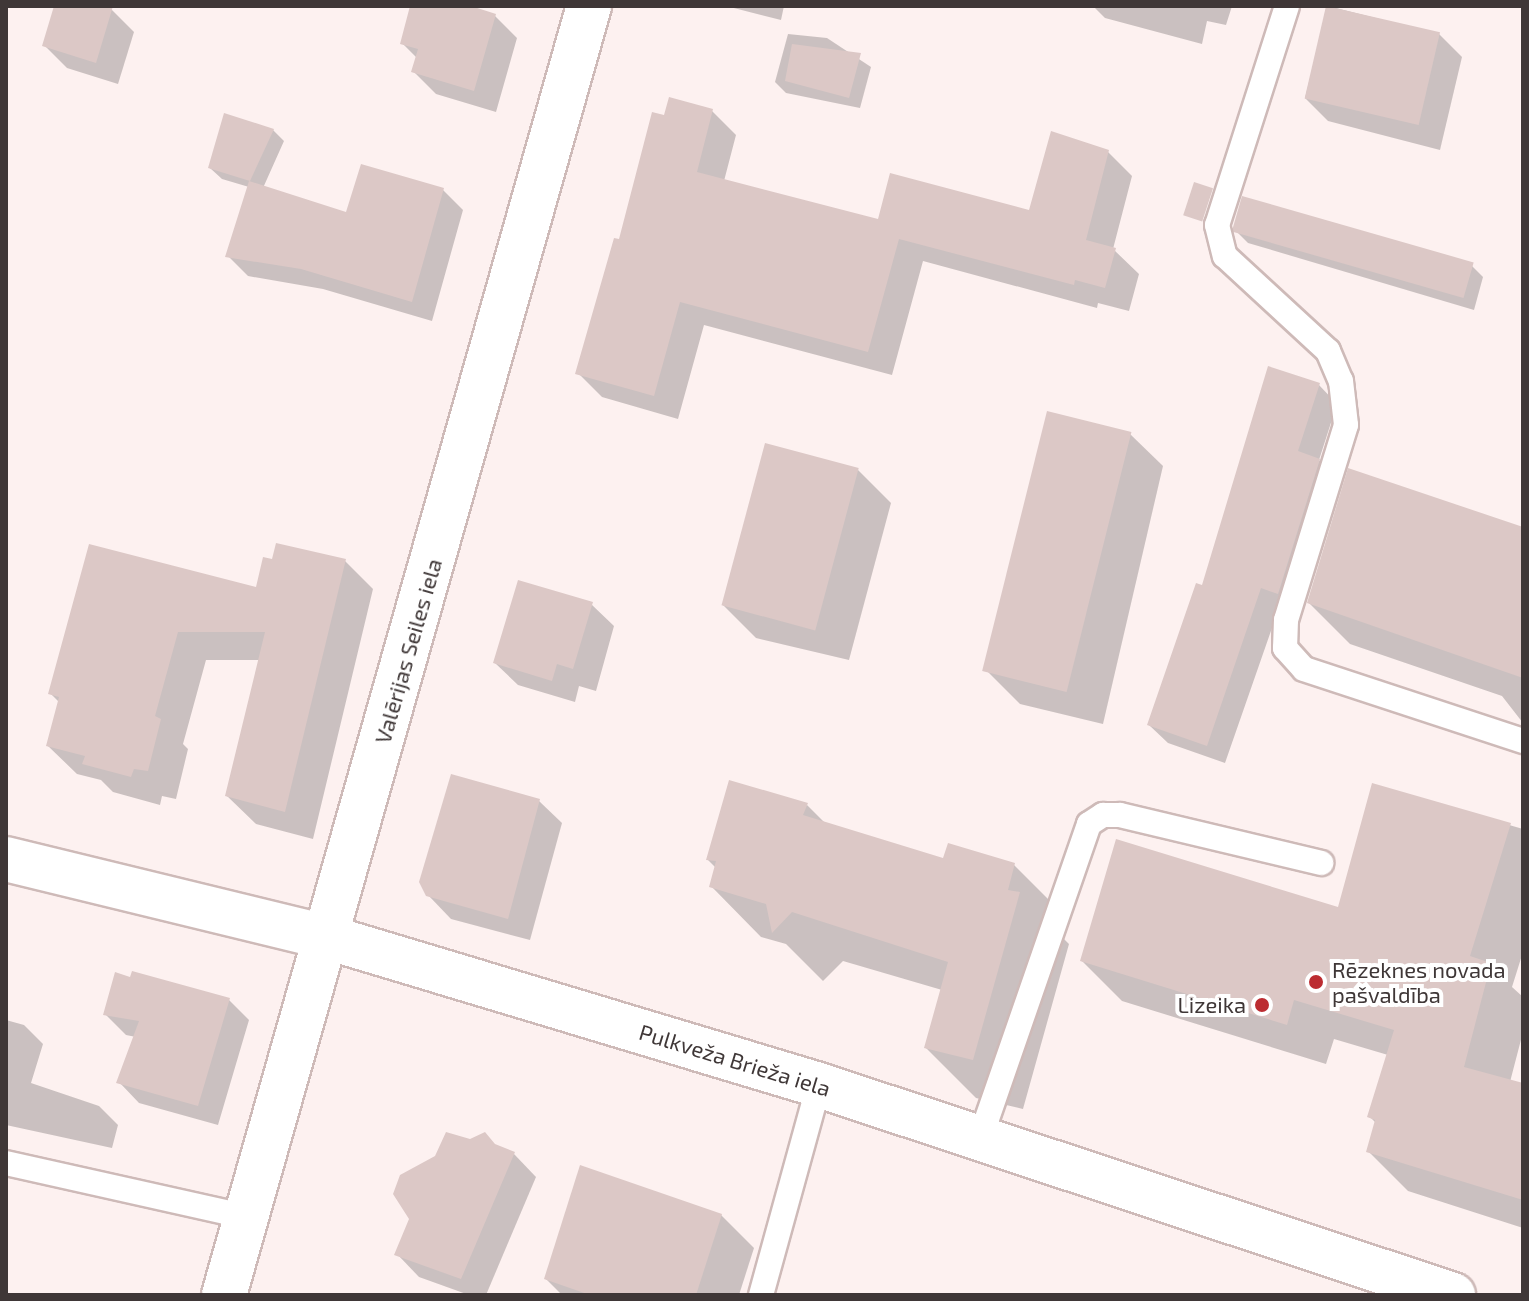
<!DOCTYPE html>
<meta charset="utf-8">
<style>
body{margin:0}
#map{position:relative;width:1529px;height:1301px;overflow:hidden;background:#fdf1f0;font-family:"Exo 2",sans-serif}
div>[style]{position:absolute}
.shadow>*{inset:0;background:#0003}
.building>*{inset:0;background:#dcc8c6;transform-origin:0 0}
.roads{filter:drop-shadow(2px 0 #cebab8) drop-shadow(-2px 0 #cebab8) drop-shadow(0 2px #cebab8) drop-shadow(0 -2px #cebab8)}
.service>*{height:24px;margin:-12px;padding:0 12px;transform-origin:12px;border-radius:12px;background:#fff}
.minor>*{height:44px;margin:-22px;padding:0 22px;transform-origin:22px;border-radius:22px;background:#fff}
.dots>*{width:22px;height:22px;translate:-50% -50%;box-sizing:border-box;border:4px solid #fff;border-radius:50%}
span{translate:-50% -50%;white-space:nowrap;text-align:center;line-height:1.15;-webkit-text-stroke:8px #fff;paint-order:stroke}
.street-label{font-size:22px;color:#3f3737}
.poi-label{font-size:22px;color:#3f3737}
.left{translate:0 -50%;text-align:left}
.right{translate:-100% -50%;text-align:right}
.frame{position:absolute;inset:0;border:8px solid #3f3737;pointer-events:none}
</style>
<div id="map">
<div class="shadow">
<div style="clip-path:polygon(56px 6px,111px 9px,134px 32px,118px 84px,67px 68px,44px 45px)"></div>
<div style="clip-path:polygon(412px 6px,464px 6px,494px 15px,517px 38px,496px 112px,436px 94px,413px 71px,417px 58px,402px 43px)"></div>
<div style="clip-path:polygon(726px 6px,784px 6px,781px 20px)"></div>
<div style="clip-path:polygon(1232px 6px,1226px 25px,1207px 21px,1202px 44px,1105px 18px,1094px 7px)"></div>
<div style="clip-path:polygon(1328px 6px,1439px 34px,1462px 57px,1440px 150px,1328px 121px,1305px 98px)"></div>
<div style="clip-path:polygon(788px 34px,827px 38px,871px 67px,860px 108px,786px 93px,775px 82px)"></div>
<div style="clip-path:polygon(712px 111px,736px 135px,724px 181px,879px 221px,1030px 212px,1108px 152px,1132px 176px,1113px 249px,1139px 274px,1129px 311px,1098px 303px,1097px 308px,923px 261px,892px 375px,704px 325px,678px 419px,602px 397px,578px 373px,665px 117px)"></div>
<div style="clip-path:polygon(273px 130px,284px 141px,263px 188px,347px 215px,443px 190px,463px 210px,432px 321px,323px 289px,248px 276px,228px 256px,249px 187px,222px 179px,210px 168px)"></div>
<div style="clip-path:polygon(1237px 232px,1472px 266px,1483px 277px,1474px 310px,1248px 243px)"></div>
<div style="clip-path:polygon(1319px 385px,1337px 404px,1319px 460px,1337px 479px,1280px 605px,1225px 763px,1168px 743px,1149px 725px)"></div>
<div style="clip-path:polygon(1130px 434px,1163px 466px,1103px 724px,1020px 704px,987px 671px)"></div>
<div style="clip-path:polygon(858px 470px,891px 503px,849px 660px,756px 638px,723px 605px)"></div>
<div style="clip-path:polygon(1523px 529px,1523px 723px,1502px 696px,1350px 644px,1309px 603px)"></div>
<div style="clip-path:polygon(345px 561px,373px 589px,313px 839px,256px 824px,227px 796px,260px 660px,206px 660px,183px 744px,188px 749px,176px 799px,162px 796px,160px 805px,113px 792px,101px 780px,77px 774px,48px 746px,60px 703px,51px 694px,257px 589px)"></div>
<div style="clip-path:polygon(591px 604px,614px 626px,596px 691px,579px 686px,575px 702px,518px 685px,495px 663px)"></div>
<div style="clip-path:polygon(1374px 786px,1523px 829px,1523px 952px,1512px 987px,1523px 997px,1523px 1032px,1510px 1082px,1523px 1086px,1523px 1228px,1408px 1191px,1368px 1151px,1376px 1123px,1369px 1116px,1388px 1055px,1334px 1039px,1326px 1064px,1122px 1001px,1082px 961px,1339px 909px)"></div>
<div style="clip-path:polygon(539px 801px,562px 823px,530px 940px,451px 919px,428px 895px)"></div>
<div style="clip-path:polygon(807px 805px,826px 824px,944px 860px,1014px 865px,1064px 915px,1059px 934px,1069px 944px,1023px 1109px,976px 1098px,926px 1048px,942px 990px,843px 961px,823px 981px,786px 944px,761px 937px,711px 886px,716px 868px,708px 860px)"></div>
<div style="clip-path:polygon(228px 999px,249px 1020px,218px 1125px,139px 1103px,119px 1082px,136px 1037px,126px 1035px,105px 1014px)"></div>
<div style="clip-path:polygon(6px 1020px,24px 1025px,43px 1044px,31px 1083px,99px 1106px,118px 1125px,112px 1148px,6px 1125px)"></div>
<div style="clip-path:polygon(498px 1148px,514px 1154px,536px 1177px,486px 1295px,469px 1295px,419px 1277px,397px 1254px)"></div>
<div style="clip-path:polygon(721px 1215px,754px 1248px,739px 1295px,562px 1295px,546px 1279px)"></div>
</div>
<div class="building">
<div style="clip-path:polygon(54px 6px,113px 6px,96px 63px,42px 46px)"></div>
<div style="clip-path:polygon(410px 6px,471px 6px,496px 14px,474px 91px,411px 72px,418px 49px,400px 44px)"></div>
<div style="left:1326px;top:6px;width:117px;height:95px;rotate:13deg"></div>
<div style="clip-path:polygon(792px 44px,861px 53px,849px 98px,785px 81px)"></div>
<div style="clip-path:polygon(669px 97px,713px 109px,697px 172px,878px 219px,890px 173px,1029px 210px,1051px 131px,1109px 150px,1086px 240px,1116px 248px,1105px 288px,1075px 280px,1074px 285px,899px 239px,868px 352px,680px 302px,654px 396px,575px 374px,614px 238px,619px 239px,652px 112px,664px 115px)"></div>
<div style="clip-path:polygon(224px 113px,274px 129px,250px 181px,208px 168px)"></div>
<div style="clip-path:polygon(361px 164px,444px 188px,412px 302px,301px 269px,225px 257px,249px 181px,346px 212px)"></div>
<div style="left:1194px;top:182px;width:20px;height:35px;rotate:18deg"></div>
<div style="left:1242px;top:196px;width:241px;height:37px;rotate:16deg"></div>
<div style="clip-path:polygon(1268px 366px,1320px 383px,1298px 451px,1320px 459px,1278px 594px,1261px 588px,1207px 746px,1147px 725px,1196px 583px,1202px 585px)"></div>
<div style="left:1047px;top:411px;width:87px;height:268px;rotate:14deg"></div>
<div style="left:765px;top:443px;width:97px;height:168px;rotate:15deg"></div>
<div style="clip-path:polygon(1348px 468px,1523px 527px,1523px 678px,1307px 603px)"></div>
<div style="clip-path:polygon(276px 543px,346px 559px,285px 812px,225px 796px,265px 632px,178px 632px,155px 716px,161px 719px,148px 771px,134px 769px,131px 777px,82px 764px,85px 756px,46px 746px,59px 697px,48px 694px,89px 544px,256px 587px,263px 557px,272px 559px)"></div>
<div style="clip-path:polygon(518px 580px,593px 602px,573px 669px,557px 664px,552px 681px,493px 663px)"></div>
<div style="clip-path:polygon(451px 774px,540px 799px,508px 919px,426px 896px,419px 882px)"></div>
<div style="clip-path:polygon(729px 780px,808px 803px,803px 815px,943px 858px,948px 843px,1015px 863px,1008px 890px,1020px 892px,973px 1060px,924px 1048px,948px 962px,792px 912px,772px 933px,766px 904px,709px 887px,716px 861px,706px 860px)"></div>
<div style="clip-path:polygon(1372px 783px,1511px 823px,1470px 956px,1491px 963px,1464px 1067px,1523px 1083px,1523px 1200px,1366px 1152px,1375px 1120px,1367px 1117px,1394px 1030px,1294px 1000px,1287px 1025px,1080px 961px,1116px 839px,1338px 907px)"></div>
<div style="clip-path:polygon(132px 971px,230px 998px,198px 1106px,116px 1083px,139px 1021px,103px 1015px,115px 972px,130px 977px)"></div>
<div style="clip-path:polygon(446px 1132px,470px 1139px,485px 1132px,495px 1144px,515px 1152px,461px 1279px,394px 1255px,409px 1219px,393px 1194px,400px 1175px,435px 1156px)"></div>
<div style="clip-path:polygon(580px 1165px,722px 1214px,696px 1295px,590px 1295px,544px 1279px)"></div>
</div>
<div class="roads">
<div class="service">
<div style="left:1287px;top:6px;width:230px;rotate:107.7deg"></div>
<div style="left:1217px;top:225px;width:32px;rotate:76deg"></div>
<div style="left:1225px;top:256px;width:140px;rotate:42.7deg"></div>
<div style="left:1328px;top:351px;width:33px;rotate:67deg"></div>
<div style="left:1341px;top:381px;width:44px;rotate:83.5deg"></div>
<div style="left:1346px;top:425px;width:204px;rotate:107.1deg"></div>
<div style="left:1286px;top:620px;width:28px;rotate:92deg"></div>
<div style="left:1285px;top:648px;width:28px;rotate:48deg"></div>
<div style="left:1304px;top:669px;width:231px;rotate:18.2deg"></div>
<div style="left:981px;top:1136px;width:330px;rotate:-70.9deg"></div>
<div style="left:1089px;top:824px;width:17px;rotate:-33deg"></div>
<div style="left:1103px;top:815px;width:17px"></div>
<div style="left:1120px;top:815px;width:207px;rotate:13.4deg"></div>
<div style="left:6px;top:1163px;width:247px;rotate:12.6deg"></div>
<div style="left:761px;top:1295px;width:218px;rotate:-74.6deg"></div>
</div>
<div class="minor">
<div style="left:6px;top:859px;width:330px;rotate:13.7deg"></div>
<div style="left:327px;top:937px;width:514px;rotate:16.74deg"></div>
<div style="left:819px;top:1085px;width:668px;rotate:18.33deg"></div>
<div style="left:224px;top:1295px;width:1340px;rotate:-74.19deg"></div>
</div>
</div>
<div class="dots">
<div style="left:1316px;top:982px;background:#bc2c31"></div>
<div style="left:1262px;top:1005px;background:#bc2c31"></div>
</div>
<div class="street-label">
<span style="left:408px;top:651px;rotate:-74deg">Valērijas Seiles iela</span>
<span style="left:735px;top:1060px;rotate:17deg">Pulkveža Brieža iela</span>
</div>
<div class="poi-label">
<span class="left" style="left:1332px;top:982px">Rēzeknes novada<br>pašvaldība</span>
<span class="right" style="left:1246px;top:1005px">Lizeika</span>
</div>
<div class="frame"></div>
</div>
